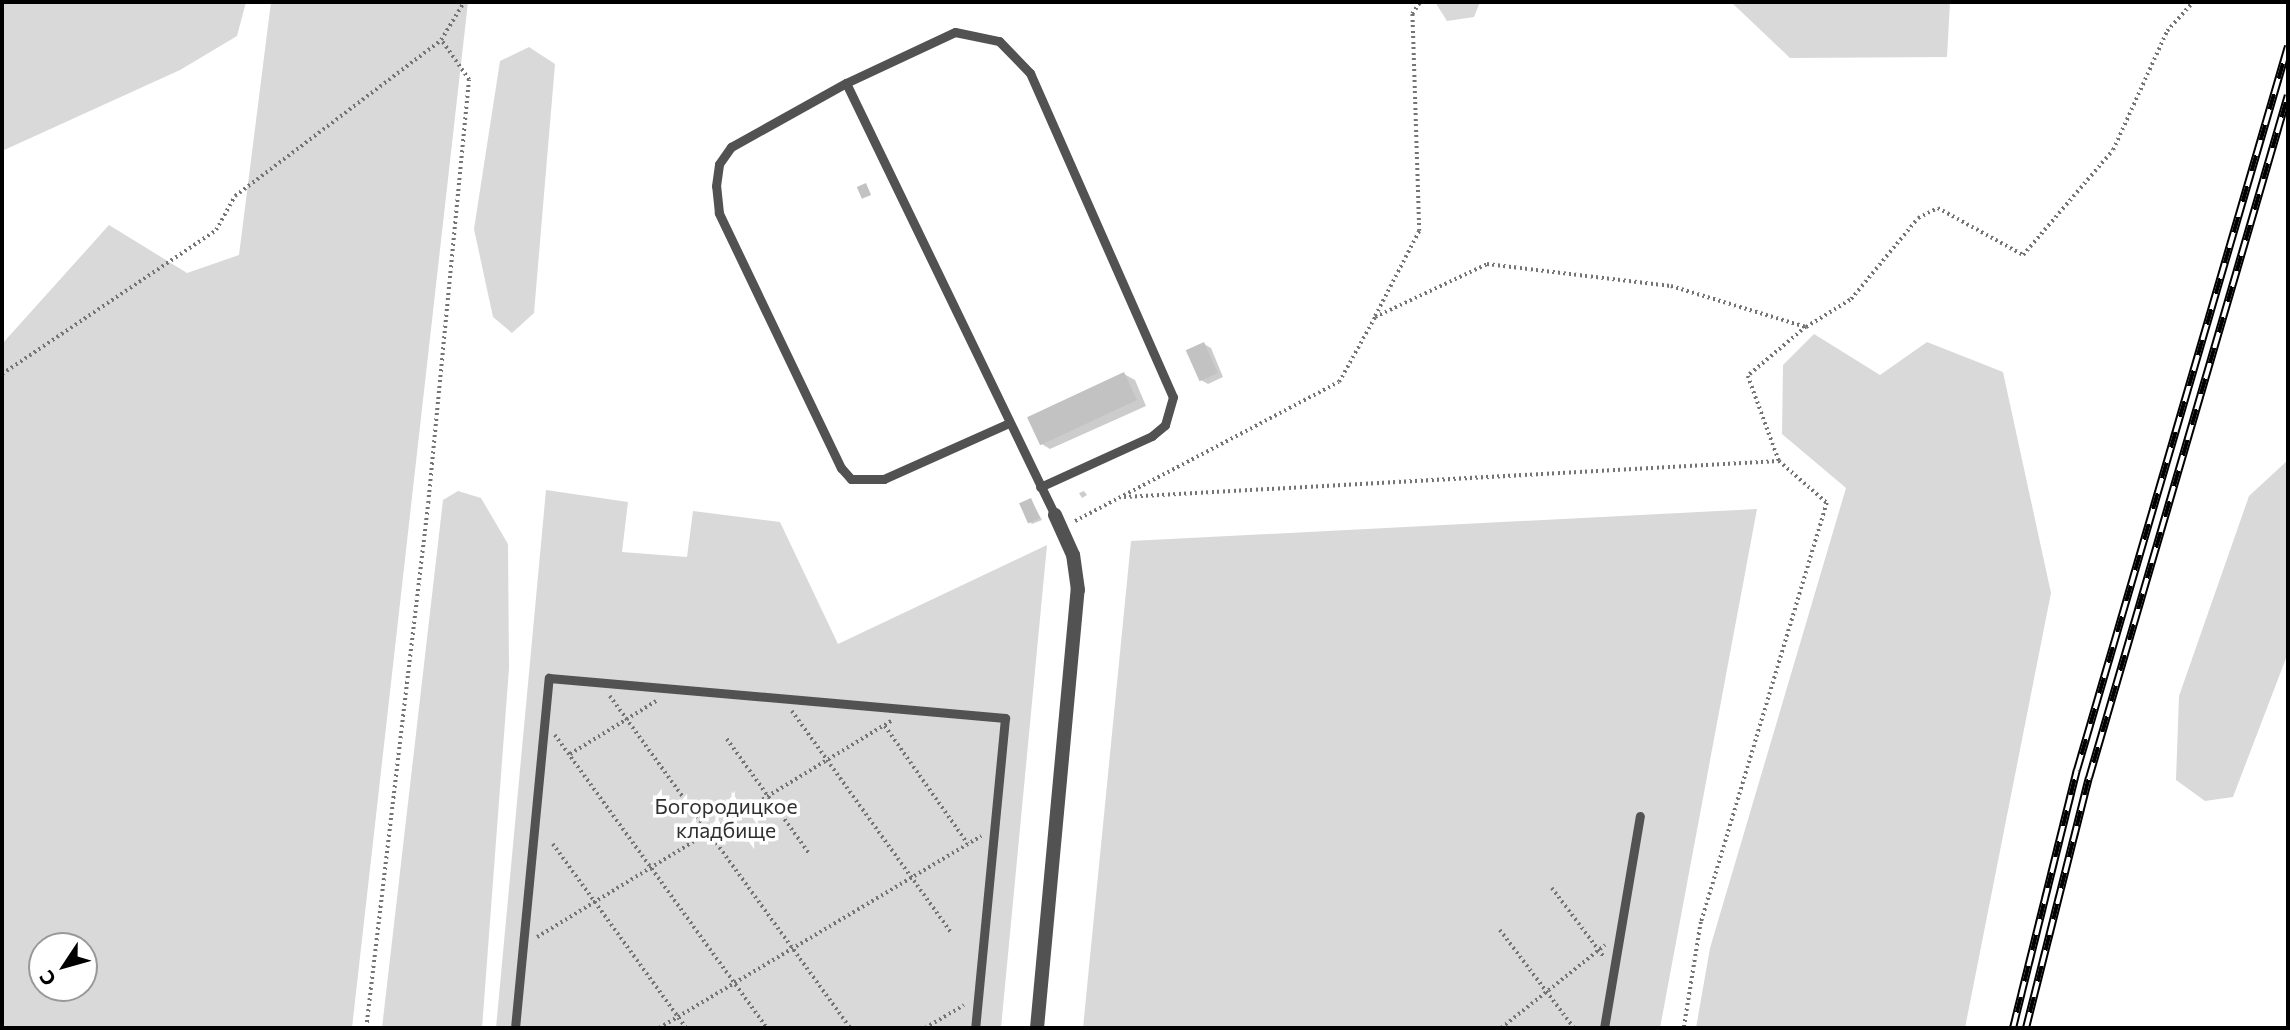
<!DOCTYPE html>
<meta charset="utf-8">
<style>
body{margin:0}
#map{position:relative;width:2290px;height:1030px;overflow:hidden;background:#fff;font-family:Commissioner,sans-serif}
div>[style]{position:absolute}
.green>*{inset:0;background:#d9d9d9}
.shadow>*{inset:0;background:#0003}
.building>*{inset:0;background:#c2c2c2;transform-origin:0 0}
.path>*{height:3.5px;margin-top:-1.75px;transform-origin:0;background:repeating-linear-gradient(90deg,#747474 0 2px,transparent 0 5.5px)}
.lane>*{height:9px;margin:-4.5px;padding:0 4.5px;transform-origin:4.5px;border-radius:4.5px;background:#525252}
.street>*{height:14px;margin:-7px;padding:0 7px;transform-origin:7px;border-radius:7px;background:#525252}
.rail>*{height:8px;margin-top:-4px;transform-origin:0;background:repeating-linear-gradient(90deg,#fff 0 16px,#000 0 32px);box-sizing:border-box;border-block:2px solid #000}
span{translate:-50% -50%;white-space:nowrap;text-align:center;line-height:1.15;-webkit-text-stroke:7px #fff;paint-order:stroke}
.park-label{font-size:21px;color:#303030}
.frame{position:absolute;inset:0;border:4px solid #000;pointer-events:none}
.north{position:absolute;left:28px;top:932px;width:70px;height:70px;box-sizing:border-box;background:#fff;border:2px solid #999;border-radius:50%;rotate:234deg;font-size:19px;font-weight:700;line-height:28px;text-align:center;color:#000}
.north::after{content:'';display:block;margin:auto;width:24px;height:32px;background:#000;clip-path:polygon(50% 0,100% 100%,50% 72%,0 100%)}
</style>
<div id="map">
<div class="green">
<div style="clip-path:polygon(2px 2px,246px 2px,237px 36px,180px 70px,2px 151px)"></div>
<div style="clip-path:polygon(evenodd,271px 2px,468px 2px,352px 1028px,2px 1028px,2px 344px,109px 225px,187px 273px,239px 255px,271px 2px,42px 946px,84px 946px,84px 988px,42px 988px,42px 946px)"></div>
<div style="clip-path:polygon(1435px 2px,1480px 2px,1474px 17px,1447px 21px)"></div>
<div style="clip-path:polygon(1731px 2px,1950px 2px,1947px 57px,1790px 58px)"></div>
<div style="clip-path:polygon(529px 47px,555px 64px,534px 313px,512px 333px,493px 317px,474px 229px,500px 61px)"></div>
<div style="clip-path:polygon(1814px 334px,1880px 375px,1927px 342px,2003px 372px,2051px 593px,1965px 1028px,1696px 1028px,1710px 948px,1846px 488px,1782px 434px,1783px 365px)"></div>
<div style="clip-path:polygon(2288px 460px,2288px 653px,2233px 797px,2205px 801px,2176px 780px,2179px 696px,2249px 496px)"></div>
<div style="clip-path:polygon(546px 490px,628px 502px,622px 552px,687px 557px,693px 511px,780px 522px,838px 644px,1047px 545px,1001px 1028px,496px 1028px)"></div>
<div style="clip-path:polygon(458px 491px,481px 498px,508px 544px,509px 668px,482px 1028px,382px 1028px,443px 500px)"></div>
<div style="clip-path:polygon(1757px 509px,1660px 1028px,1083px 1028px,1131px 541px)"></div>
</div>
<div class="shadow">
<div style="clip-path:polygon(1204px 344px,1211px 348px,1223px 377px,1208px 384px,1201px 380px)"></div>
<div style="clip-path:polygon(1124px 374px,1135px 380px,1146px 406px,1050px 449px,1040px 443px)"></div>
<div style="clip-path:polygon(1084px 491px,1087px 495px,1082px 498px,1079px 493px)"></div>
<div style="clip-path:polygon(1031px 500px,1042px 520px,1032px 524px,1030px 522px)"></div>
</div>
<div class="building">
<div style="left:866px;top:183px;width:13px;height:10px;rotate:67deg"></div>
<div style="left:1204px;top:342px;width:34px;height:20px;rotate:66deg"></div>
<div style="left:1124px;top:372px;width:31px;height:107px;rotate:65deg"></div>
<div style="left:1031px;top:498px;width:22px;height:13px;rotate:66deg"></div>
</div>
<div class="path">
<div style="left:1375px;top:316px;width:96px;rotate:-62.6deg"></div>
<div style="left:1419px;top:231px;width:217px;rotate:-91.8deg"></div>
<div style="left:1412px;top:14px;width:14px;rotate:-56deg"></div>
<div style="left:1806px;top:327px;width:53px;rotate:-31.9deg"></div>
<div style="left:1851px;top:299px;width:105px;rotate:-50.4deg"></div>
<div style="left:1918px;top:218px;width:22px;rotate:-27deg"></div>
<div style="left:1938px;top:208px;width:97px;rotate:28.9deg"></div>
<div style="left:2023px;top:255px;width:138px;rotate:-49.4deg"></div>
<div style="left:2113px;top:150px;width:131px;rotate:-65.6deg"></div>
<div style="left:2167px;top:31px;width:39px;rotate:-48deg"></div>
<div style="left:2px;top:374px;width:258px;rotate:-33.9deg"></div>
<div style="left:216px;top:230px;width:39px;rotate:-61deg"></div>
<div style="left:235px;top:196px;width:258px;rotate:-37.1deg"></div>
<div style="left:1124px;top:497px;width:656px;rotate:-3.15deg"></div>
<div style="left:1075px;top:521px;width:298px;rotate:-27.8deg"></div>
<div style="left:1339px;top:382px;width:74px;rotate:-61deg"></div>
<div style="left:1375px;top:317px;width:124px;rotate:-25.3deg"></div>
<div style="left:1487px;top:264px;width:185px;rotate:6.8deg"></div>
<div style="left:1671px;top:286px;width:141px;rotate:16.9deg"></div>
<div style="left:1806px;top:327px;width:76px;rotate:139.8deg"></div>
<div style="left:1748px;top:376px;width:90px;rotate:70deg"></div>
<div style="left:1779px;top:461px;width:64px;rotate:41.2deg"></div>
<div style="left:1827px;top:503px;width:438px;rotate:106.7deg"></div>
<div style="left:1701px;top:922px;width:107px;rotate:99.1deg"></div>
<div style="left:610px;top:696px;width:410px;rotate:54.1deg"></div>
<div style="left:792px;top:711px;width:274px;rotate:54.3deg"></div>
<div style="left:885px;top:726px;width:144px;rotate:54.9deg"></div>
<div style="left:555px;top:735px;width:362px;rotate:54.1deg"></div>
<div style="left:727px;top:739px;width:140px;rotate:54.3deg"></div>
<div style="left:570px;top:754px;width:101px;rotate:-31.6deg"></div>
<div style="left:553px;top:844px;width:227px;rotate:54.1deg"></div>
<div style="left:1552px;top:888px;width:86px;rotate:53deg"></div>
<div style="left:1500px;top:930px;width:123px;rotate:52.9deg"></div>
<div style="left:537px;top:937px;width:416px;rotate:-31.4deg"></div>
<div style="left:366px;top:1028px;width:529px;rotate:-83.26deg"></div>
<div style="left:428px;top:503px;width:425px;rotate:-84.5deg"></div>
<div style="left:469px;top:80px;width:49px;rotate:-125deg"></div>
<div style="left:441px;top:40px;width:44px;rotate:-58.8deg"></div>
<div style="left:659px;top:1028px;width:375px;rotate:-30.8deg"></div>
<div style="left:925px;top:1028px;width:45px;rotate:-30.5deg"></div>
<div style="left:1501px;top:1028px;width:133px;rotate:-38.6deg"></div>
</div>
<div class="lane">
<div style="left:846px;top:83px;width:480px;rotate:64.2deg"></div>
<div style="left:1009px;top:423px;width:137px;rotate:155.9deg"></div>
<div style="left:884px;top:479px;width:33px;rotate:180deg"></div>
<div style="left:851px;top:479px;width:15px;rotate:-132deg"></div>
<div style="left:841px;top:468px;width:283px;rotate:-115.6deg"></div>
<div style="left:719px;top:213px;width:27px;rotate:-96deg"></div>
<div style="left:716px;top:186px;width:22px;rotate:-82deg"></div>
<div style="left:719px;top:164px;width:21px;rotate:-55deg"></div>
<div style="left:731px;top:147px;width:132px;rotate:-29.1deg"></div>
<div style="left:846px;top:83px;width:120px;rotate:-25.1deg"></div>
<div style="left:955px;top:32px;width:45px;rotate:11.6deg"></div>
<div style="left:999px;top:41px;width:45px;rotate:45.9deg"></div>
<div style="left:1030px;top:73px;width:354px;rotate:66.2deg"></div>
<div style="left:1173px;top:397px;width:29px;rotate:106deg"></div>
<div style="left:1165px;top:425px;width:17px;rotate:140deg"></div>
<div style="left:1152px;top:436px;width:123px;rotate:155.5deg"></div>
<div style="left:515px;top:1028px;width:352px;rotate:-84.5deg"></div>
<div style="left:549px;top:678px;width:458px;rotate:5deg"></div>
<div style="left:1005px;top:718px;width:311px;rotate:95.5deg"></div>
<div style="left:1604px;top:1028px;width:215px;rotate:-80.4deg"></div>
</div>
<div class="street">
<div style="left:1037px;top:1028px;width:440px;rotate:-84.7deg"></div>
<div style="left:1078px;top:590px;width:35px;rotate:-98deg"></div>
<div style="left:1073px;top:555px;width:44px;rotate:-114.2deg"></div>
</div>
<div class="rail">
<div style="left:2013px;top:1028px;width:266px;rotate:-76.1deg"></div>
<div style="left:2077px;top:770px;width:754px;rotate:-73.75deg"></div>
<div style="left:2026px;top:1028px;width:258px;rotate:-75.9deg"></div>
<div style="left:2089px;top:778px;width:711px;rotate:-73.76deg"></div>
</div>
<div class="park-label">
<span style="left:726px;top:818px">Богородицкое<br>кладбище</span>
</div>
<div class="frame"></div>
<div class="north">С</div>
</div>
